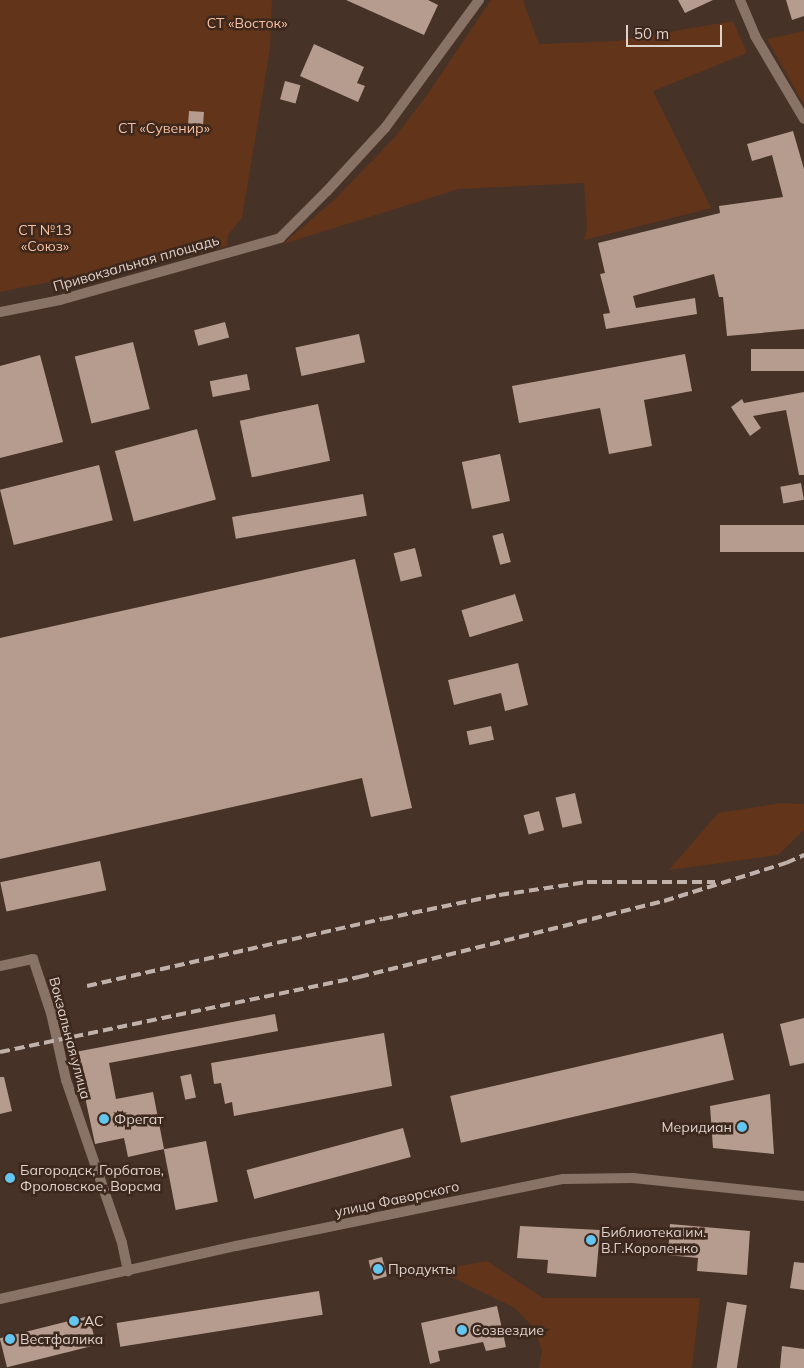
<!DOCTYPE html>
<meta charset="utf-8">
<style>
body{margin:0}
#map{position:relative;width:804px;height:1368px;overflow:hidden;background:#463227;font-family:Mulish,sans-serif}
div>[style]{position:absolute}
.green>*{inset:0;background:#62341a}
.building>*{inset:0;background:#b59c8f;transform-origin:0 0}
.minor>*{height:10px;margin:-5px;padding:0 5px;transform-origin:5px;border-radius:5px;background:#897266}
.tertiary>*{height:10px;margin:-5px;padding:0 5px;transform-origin:5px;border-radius:5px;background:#897266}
.rail>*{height:4px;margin-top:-2px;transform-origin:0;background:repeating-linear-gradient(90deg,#c0b2aa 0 10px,transparent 0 15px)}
.dots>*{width:14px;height:14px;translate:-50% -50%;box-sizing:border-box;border:2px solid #3c281d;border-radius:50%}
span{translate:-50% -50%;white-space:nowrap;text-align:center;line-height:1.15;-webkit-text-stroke:5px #3c281d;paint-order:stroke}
.park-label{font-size:14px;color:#f7bea1}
.street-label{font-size:14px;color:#dfd2cb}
.poi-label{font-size:14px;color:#dfd2cb}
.left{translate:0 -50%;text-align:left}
.right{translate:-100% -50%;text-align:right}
.scale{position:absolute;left:626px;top:25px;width:96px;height:22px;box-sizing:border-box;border:2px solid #dfd2cb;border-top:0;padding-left:6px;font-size:15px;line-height:18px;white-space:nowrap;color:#dfd2cb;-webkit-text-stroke:4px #3c281d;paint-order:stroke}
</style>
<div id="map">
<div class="green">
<div style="clip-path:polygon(0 0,272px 0,270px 49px,242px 218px,228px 235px,227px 246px,0 292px)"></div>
<div style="clip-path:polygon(491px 0,523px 0,539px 44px,617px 41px,733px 21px,747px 53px,653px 91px,711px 208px,584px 240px,587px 228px,584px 183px,459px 189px,283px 244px,334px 200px,394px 138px,427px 95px)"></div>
<div style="clip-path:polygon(804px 31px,804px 105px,767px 39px)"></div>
<div style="clip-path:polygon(781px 803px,804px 804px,804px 830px,778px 855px,669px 870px,718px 813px)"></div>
<div style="clip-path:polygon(487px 1261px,543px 1298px,700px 1298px,692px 1368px,539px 1368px,542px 1351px,535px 1329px,515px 1308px,437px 1270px)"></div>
</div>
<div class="building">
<div style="clip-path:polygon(346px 0,428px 0,438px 5px,424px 35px)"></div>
<div style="clip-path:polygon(678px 0,713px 0,685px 13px)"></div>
<div style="clip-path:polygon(786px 0,804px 0,804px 16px,792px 20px)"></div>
<div style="clip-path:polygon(314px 44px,364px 67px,357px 83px,365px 86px,358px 102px,300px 76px)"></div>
<div style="left:285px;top:81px;width:16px;height:19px;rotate:15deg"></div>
<div style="left:189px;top:111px;width:15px;height:14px;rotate:4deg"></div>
<div style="clip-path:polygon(793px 131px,804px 169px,804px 329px,727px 336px,723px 297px,719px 297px,714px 274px,633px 296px,636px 308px,695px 298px,697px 314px,606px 329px,603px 314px,610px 313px,600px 274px,605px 273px,598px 243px,720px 213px,719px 206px,783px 197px,772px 155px,752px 161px,747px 144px)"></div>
<div style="left:225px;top:322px;width:16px;height:32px;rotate:75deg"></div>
<div style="left:359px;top:334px;width:29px;height:65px;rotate:78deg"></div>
<div style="left:133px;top:342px;width:69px;height:60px;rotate:76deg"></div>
<div style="left:804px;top:349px;width:22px;height:53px;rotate:90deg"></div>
<div style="clip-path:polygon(685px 354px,692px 391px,644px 400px,652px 446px,609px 454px,600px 408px,519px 423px,512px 386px)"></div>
<div style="clip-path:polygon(40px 355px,63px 442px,0 458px,0 366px)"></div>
<div style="left:247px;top:374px;width:16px;height:38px;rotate:79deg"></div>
<div style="clip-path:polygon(804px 392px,804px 475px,799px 475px,786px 410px,753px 416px,761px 428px,750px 436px,731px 407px,742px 399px,744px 403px)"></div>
<div style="left:318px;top:404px;width:58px;height:80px;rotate:78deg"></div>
<div style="left:197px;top:429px;width:73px;height:85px;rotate:75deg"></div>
<div style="left:500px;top:454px;width:48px;height:39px;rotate:78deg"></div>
<div style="left:99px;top:465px;width:57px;height:102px;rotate:76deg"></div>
<div style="left:801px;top:483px;width:17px;height:21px;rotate:80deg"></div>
<div style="left:363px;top:494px;width:22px;height:133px;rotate:80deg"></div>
<div style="left:804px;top:525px;width:27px;height:84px;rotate:90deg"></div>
<div style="left:503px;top:533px;width:30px;height:11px;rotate:75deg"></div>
<div style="left:415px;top:548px;width:29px;height:22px;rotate:76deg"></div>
<div style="clip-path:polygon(355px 559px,412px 808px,371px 817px,362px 778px,0 859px,0 638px)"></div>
<div style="left:515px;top:594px;width:28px;height:56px;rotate:73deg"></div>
<div style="clip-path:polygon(518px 663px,528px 705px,505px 711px,501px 693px,454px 705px,448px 680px)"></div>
<div style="left:491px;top:726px;width:14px;height:25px;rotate:78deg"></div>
<div style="left:575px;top:793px;width:31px;height:20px;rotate:77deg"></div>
<div style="left:539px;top:811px;width:20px;height:16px;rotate:75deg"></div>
<div style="left:100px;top:861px;width:30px;height:102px;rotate:78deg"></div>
<div style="clip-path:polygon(275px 1014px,278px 1031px,109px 1063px,116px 1099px,153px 1092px,164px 1149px,128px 1157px,124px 1138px,95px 1144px,79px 1069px,73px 1070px,70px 1053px)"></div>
<div style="clip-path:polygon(804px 1018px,804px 1063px,790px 1066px,780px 1024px)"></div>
<div style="clip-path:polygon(384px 1033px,392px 1086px,234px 1116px,232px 1102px,225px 1104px,221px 1083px,214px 1084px,211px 1063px)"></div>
<div style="left:723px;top:1033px;width:48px;height:280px;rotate:77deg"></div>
<div style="left:191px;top:1074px;width:24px;height:11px;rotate:78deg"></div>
<div style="clip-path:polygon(0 1077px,4px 1077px,12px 1111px,0 1114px)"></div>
<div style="clip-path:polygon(770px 1094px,774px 1154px,713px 1148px,710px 1106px)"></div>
<div style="left:403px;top:1128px;width:30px;height:162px;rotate:75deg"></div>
<div style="left:206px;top:1141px;width:62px;height:43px;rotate:79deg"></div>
<div style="clip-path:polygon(670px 1224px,750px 1231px,747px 1275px,697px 1271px,698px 1258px,668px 1255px)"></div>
<div style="clip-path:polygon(520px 1226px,600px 1230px,596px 1277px,547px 1273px,548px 1260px,517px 1258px)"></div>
<div style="left:382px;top:1257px;width:20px;height:14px;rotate:75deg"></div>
<div style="clip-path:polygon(794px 1262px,804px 1263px,804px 1290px,790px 1288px)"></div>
<div style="left:319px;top:1291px;width:24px;height:205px;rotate:81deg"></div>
<div style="left:727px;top:1302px;width:20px;height:67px;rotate:9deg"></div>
<div style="clip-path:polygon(497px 1306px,506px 1347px,486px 1351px,483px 1342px,438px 1351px,440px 1361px,430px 1364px,421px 1323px)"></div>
<div style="left:89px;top:1316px;width:30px;height:92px;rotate:76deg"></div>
<div style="clip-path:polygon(782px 1346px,804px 1349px,804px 1368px,780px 1368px)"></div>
</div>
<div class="minor">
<div style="left:740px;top:0;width:39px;rotate:67deg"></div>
<div style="left:755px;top:36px;width:96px;rotate:59.4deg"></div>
<div style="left:0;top:312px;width:61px;rotate:-11.3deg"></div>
<div style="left:60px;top:300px;width:229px;rotate:-15.7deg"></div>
<div style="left:280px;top:238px;width:66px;rotate:-45deg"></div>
<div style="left:327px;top:191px;width:86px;rotate:-47.4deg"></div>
<div style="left:385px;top:128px;width:159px;rotate:-53.7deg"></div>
<div style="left:0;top:966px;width:34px;rotate:-12deg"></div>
<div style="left:33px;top:959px;width:57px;rotate:71.6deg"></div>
<div style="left:51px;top:1013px;width:69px;rotate:77.4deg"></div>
<div style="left:66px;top:1080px;width:172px;rotate:71deg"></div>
<div style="left:122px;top:1243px;width:29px;rotate:78deg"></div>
</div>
<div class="tertiary">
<div style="left:0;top:1299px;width:242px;rotate:-12.7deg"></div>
<div style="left:236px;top:1246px;width:334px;rotate:-11.6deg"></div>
<div style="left:563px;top:1179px;width:70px;rotate:-0.8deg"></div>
<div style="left:633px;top:1178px;width:172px;rotate:6deg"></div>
</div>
<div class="rail">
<div style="left:87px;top:986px;width:303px;rotate:-12.8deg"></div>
<div style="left:383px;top:919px;width:118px;rotate:-11.7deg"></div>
<div style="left:499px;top:895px;width:89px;rotate:-8.4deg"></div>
<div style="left:587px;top:882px;width:128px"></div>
<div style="left:0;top:1052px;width:367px;rotate:-11.8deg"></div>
<div style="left:359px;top:977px;width:314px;rotate:-14deg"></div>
<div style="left:664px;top:901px;width:128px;rotate:-17.3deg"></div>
<div style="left:786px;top:863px;width:20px;rotate:-24deg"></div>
</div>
<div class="dots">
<div style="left:104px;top:1119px;background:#64c5ee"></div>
<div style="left:742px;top:1127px;background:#64c5ee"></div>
<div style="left:10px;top:1178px;background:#64c5ee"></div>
<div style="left:591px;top:1240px;background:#64c5ee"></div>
<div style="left:378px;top:1269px;background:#64c5ee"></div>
<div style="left:74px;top:1321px;background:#64c5ee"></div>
<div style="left:462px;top:1330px;background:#64c5ee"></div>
<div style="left:10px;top:1339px;background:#64c5ee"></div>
</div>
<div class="park-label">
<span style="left:247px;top:23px">СТ «Восток»</span>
<span style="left:164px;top:128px">СТ «Сувенир»</span>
<span style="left:45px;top:238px">СТ №13<br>«Союз»</span>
</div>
<div class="street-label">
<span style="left:136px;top:263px;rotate:-16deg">Привокзальная площадь</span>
<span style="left:70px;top:1038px;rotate:75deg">Вокзальная улица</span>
<span style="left:397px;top:1199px;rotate:-12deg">улица Фаворского</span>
</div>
<div class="poi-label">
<span class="left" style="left:114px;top:1119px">Фрегат</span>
<span class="right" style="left:732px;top:1127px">Меридиан</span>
<span class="left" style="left:20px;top:1178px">Багородск, Горбатов,<br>Фроловское, Ворсма</span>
<span class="left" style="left:601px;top:1240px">Библиотека им.<br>В.Г.Короленко</span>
<span class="left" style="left:388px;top:1269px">Продукты</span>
<span class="left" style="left:84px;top:1321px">АС</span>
<span class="left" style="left:472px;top:1330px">Созвездие</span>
<span class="left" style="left:20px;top:1339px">Вестфалика</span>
</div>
<div class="scale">50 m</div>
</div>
